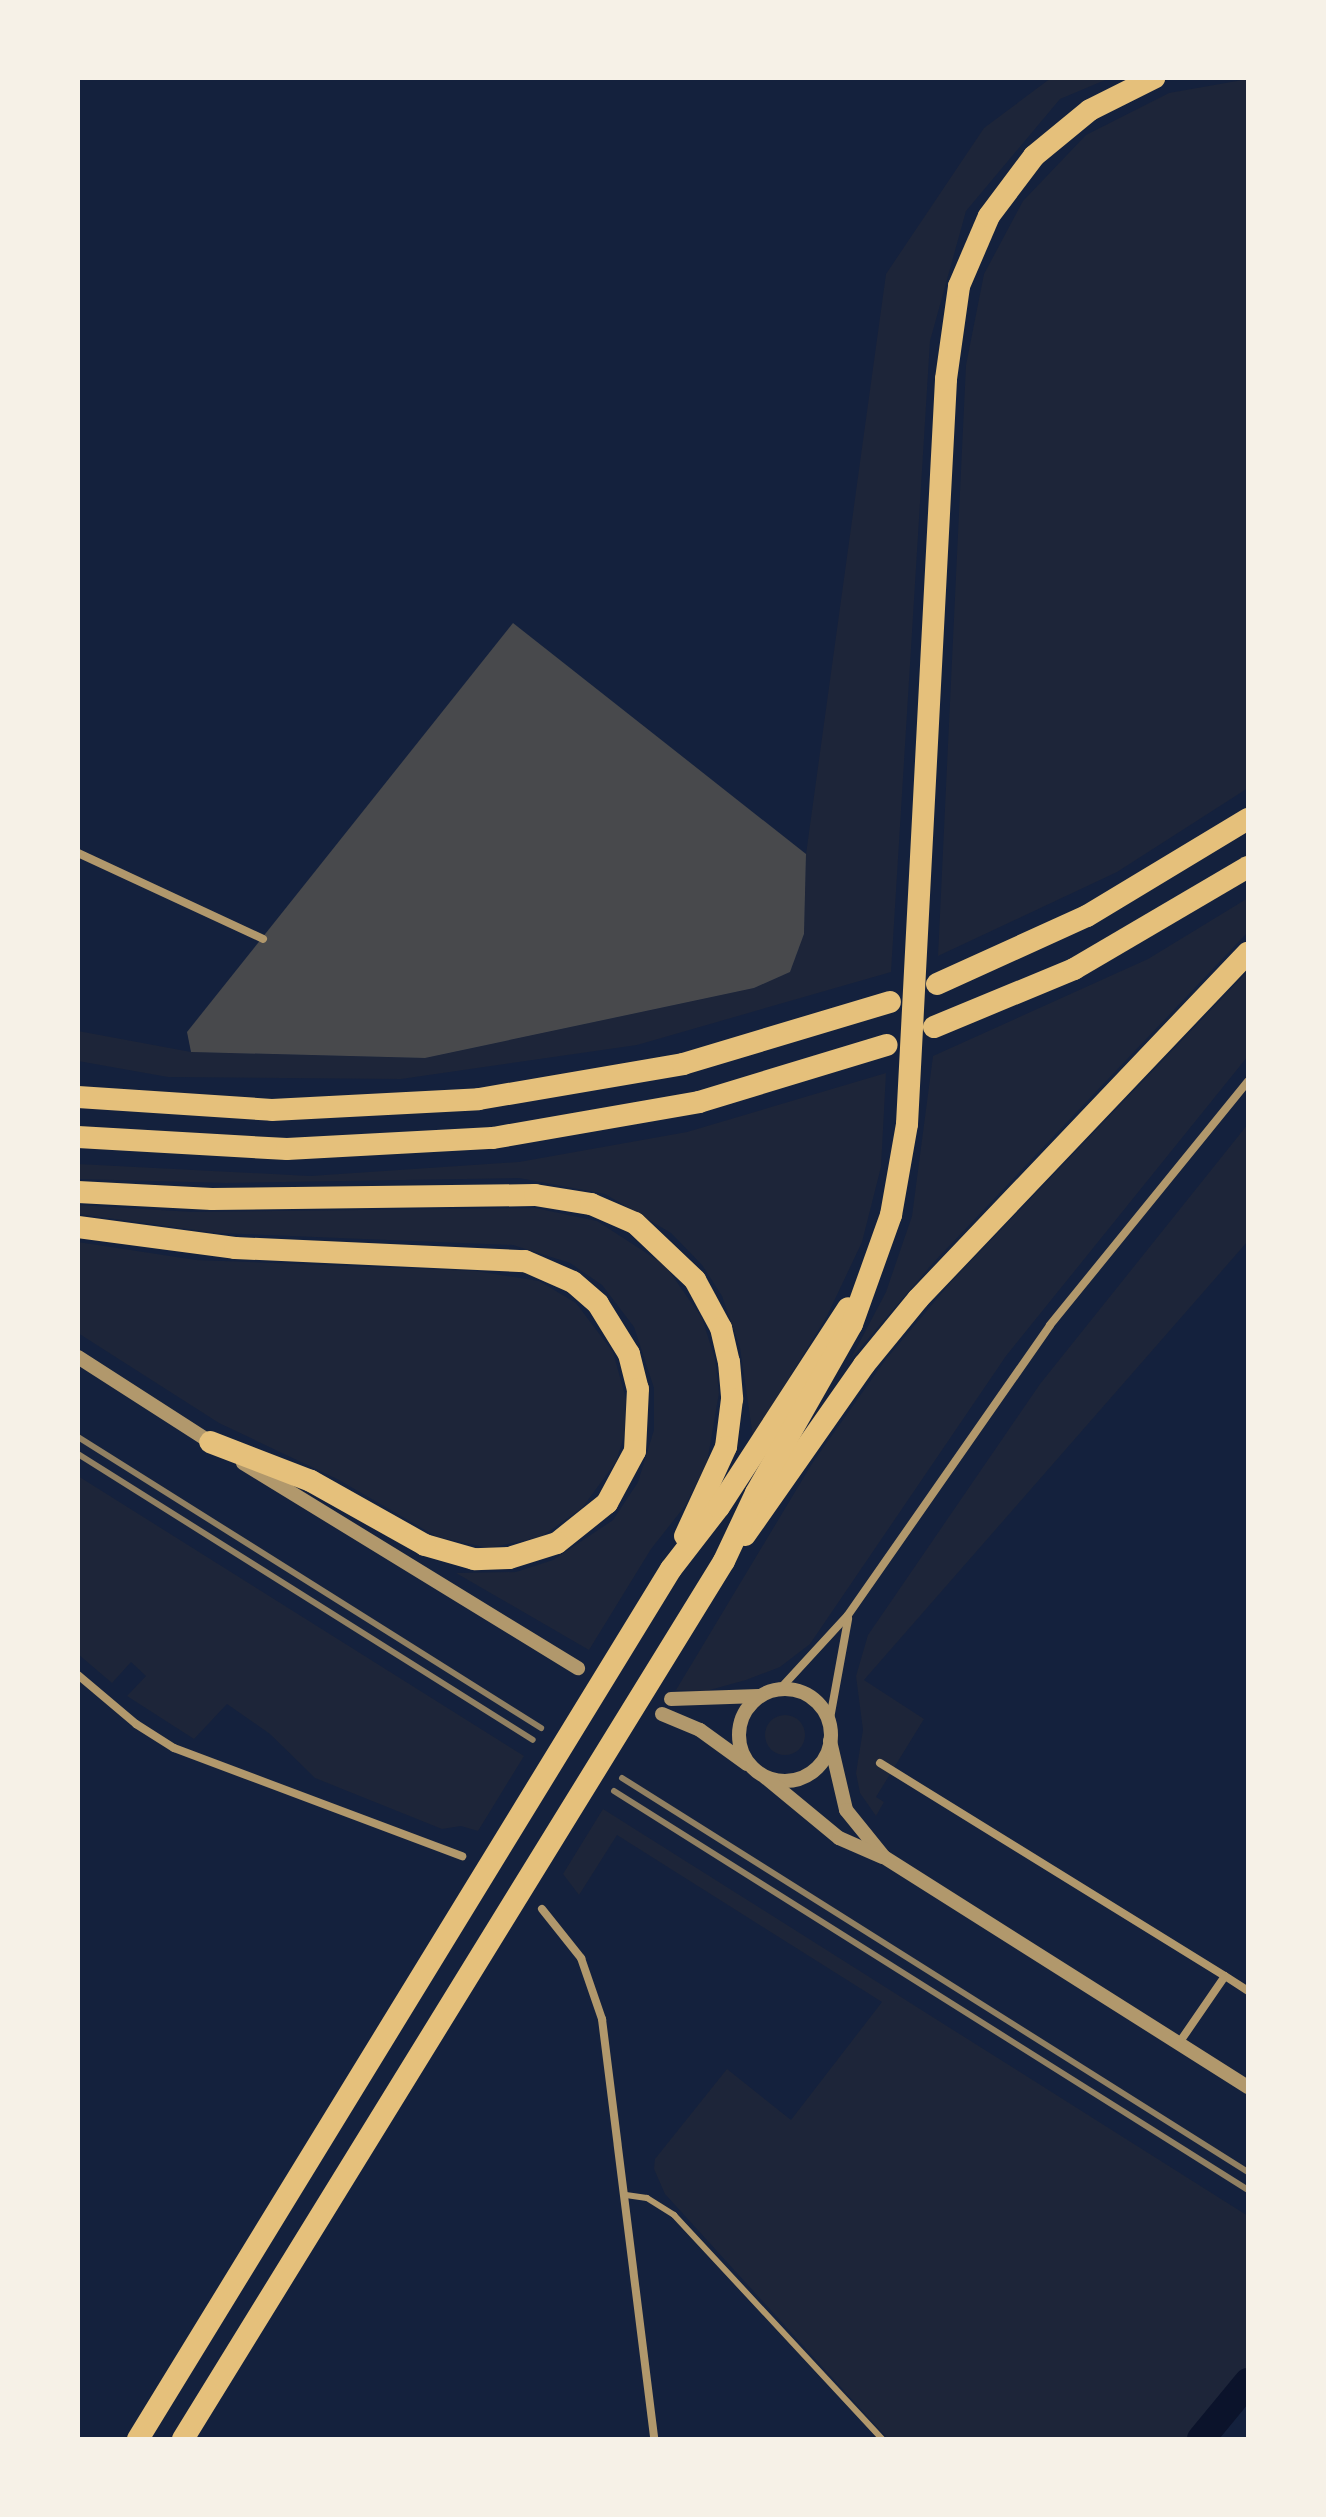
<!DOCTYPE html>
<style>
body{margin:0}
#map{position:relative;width:1326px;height:2517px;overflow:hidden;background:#14213d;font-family:"Space Grotesk",sans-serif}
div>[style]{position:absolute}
.green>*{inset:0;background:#1d2539}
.round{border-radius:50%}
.canal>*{height:28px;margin:-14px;padding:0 14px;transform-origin:14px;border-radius:14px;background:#0b132b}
.building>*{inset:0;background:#48494c}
.service>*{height:6px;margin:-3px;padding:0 3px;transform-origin:3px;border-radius:3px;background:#b1986c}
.minor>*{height:8px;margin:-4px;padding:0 4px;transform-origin:4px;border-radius:4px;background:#b1986c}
.tertiary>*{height:14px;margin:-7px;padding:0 7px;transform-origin:7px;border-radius:7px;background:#b1986c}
.tertiary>.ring{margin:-7px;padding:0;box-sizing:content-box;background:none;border:14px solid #b1986c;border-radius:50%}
.trunk>*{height:22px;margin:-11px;padding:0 11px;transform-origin:11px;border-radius:11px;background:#e5c07b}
.rail>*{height:6px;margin:-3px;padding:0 3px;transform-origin:3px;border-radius:3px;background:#918062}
span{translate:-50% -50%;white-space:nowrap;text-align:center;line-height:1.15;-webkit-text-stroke:8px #f6f1e7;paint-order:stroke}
.frame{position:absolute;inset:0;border:80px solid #f6f1e7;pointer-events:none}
</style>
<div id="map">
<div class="green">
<div style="clip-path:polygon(1051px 78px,1110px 78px,1060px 99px,966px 211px,930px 341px,891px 972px,637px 1045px,401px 1079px,168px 1077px,78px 1061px,78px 1031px,191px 1052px,425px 1058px,754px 988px,790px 972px,804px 934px,806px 854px,886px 274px,984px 128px)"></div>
<div style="clip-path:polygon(1248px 79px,1248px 788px,1117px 872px,938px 956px,966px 365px,984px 274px,1023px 201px,1086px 135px,1169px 93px)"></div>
<div style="clip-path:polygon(1248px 898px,1248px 932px,933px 1263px,850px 1360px,886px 1292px,912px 1216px,933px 1056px,1148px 959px)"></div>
<div style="clip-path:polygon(1248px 971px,1248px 1056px,1006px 1356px,810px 1644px,780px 1667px,746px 1680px,706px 1691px,676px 1690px,813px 1462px,886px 1359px,951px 1282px)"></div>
<div style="clip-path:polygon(886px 1073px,881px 1167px,862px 1242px,827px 1316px,753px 1437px,740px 1348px,722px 1296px,702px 1265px,671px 1233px,605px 1194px,519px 1178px,226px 1183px,78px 1179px,78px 1164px,310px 1176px,519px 1162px,687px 1132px)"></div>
<div style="clip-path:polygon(1248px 1124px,1248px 1241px,864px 1680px,924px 1719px,876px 1797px,884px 1802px,876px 1816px,860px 1793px,856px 1773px,863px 1730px,856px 1676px,868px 1635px,1040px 1384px)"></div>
<div style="clip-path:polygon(78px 1205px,193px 1212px,535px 1208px,597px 1221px,665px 1265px,702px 1318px,715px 1359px,719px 1393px,707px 1463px,685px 1506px,651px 1549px,589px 1650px,456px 1573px,516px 1572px,553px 1560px,613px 1520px,638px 1482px,654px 1430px,654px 1388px,634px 1327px,602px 1285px,570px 1263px,513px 1245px,217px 1233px,78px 1214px)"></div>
<div style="clip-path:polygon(78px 1242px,196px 1260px,476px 1271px,539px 1281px,576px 1303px,613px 1352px,626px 1399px,625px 1433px,616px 1462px,582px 1508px,541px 1537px,489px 1548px,437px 1537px,339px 1480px,219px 1423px,78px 1333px)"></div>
<div style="clip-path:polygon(78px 1476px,524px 1756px,478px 1831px,461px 1826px,442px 1829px,315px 1778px,270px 1734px,227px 1704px,194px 1739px,127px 1696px,146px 1676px,131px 1662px,112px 1683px,78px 1654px)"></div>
<div class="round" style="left:765px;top:1715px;width:40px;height:40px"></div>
<div style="clip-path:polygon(603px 1809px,1248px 2216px,1248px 2369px,1192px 2439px,888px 2439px,665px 2194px,654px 2169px,655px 2159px,727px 2069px,791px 2120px,882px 2002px,617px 1835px,579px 1895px,563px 1874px)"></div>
</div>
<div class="canal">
<div style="left:1201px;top:2439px;width:74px;rotate:-50.5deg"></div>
</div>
<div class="building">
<div style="clip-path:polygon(513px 623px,806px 854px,804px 934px,790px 972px,754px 988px,425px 1058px,191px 1052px,187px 1032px)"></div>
</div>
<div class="service">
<div style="left:626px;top:2195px;width:21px;rotate:8deg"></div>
<div style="left:647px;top:2198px;width:32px;rotate:32deg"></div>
<div style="left:674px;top:2215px;width:306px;rotate:47.1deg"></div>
</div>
<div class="minor">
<div style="left:78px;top:853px;width:204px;rotate:24.9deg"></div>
<div style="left:78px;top:1675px;width:76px;rotate:40.2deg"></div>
<div style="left:136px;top:1724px;width:45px;rotate:32.3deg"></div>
<div style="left:174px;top:1748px;width:308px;rotate:20.6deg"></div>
<div style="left:780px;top:1689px;width:100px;rotate:-47.4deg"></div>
<div style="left:848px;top:1615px;width:353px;rotate:-55.1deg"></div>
<div style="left:1050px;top:1325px;width:314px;rotate:-50.9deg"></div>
<div style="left:829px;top:1724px;width:107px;rotate:-79.7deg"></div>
<div style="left:880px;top:1763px;width:405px;rotate:31.7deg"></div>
<div style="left:542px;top:1909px;width:63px;rotate:51.5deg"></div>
<div style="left:581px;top:1958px;width:65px;rotate:71deg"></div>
<div style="left:602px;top:2019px;width:423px;rotate:82.9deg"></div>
<div style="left:1179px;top:2043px;width:81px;rotate:-55.5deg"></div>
<div style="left:1225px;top:1976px;width:27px;rotate:33deg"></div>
</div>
<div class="tertiary">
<div style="left:78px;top:1357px;width:163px;rotate:32.7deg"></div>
<div style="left:243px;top:1463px;width:393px;rotate:31.5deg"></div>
<div class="ring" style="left:739px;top:1689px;width:78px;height:78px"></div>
<div style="left:671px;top:1699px;width:88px;rotate:-2deg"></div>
<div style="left:662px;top:1714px;width:41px;rotate:22.8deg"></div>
<div style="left:700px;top:1730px;width:58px;rotate:35.9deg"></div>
<div style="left:830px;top:1741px;width:71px;rotate:76.9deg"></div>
<div style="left:846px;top:1810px;width:60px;rotate:51deg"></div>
<div style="left:884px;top:1857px;width:431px;rotate:32.3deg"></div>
<div style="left:765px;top:1777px;width:96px;rotate:39.5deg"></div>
<div style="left:839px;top:1838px;width:47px;rotate:23.8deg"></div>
</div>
<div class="trunk">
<div style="left:937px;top:984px;width:165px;rotate:-24.4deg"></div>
<div style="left:1087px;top:916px;width:188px;rotate:-31.1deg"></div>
<div style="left:934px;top:1027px;width:152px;rotate:-22.5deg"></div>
<div style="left:1074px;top:969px;width:202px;rotate:-30.4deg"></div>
<div style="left:78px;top:1097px;width:194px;rotate:3.8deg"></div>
<div style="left:272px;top:1110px;width:207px;rotate:-3deg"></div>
<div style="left:479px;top:1099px;width:207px;rotate:-9.7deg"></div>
<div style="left:683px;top:1064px;width:216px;rotate:-16.7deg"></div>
<div style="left:78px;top:1137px;width:209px;rotate:3.3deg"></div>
<div style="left:287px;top:1149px;width:206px;rotate:-3.1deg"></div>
<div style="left:493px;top:1138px;width:209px;rotate:-9.9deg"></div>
<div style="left:699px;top:1102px;width:196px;rotate:-16.9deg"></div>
<div style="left:78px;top:1192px;width:134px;rotate:3deg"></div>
<div style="left:212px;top:1199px;width:323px;rotate:-0.7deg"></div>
<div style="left:535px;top:1195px;width:57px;rotate:9.1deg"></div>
<div style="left:591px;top:1204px;width:48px;rotate:23.4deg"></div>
<div style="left:635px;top:1223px;width:83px;rotate:43.5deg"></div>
<div style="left:695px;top:1280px;width:55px;rotate:61.6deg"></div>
<div style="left:721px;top:1328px;width:35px;rotate:77deg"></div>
<div style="left:729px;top:1362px;width:37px;rotate:85deg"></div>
<div style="left:732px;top:1399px;width:48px;rotate:97.1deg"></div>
<div style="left:726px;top:1447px;width:98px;rotate:114.7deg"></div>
<div style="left:78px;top:1227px;width:158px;rotate:7.6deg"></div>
<div style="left:235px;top:1248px;width:290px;rotate:2.6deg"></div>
<div style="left:525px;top:1261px;width:52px;rotate:23.6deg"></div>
<div style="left:573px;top:1282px;width:33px;rotate:41deg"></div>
<div style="left:598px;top:1304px;width:59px;rotate:58.2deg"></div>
<div style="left:629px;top:1354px;width:36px;rotate:76deg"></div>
<div style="left:638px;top:1389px;width:62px;rotate:92.8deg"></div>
<div style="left:635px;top:1451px;width:59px;rotate:118.3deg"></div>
<div style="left:607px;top:1503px;width:64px;rotate:141.3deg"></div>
<div style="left:557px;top:1543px;width:50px;rotate:162.6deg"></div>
<div style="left:509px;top:1558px;width:35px;rotate:178deg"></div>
<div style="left:474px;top:1559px;width:51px;rotate:-164.1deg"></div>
<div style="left:425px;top:1545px;width:131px;rotate:-150.7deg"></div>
<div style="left:311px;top:1481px;width:108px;rotate:-158.9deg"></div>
<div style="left:745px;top:1535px;width:208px;rotate:-55deg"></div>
<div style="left:864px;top:1365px;width:85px;rotate:-50.7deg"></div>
<div style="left:918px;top:1299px;width:478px;rotate:-46.4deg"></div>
<div style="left:138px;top:2439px;width:1020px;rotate:-58.51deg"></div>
<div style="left:671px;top:1569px;width:78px;rotate:-52.3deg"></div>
<div style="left:719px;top:1507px;width:237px;rotate:-57deg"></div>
<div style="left:183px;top:2439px;width:1031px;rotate:-58.36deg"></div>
<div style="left:724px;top:1561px;width:75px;rotate:-64.8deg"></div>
<div style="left:756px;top:1493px;width:194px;rotate:-60.4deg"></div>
<div style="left:852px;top:1324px;width:116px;rotate:-70.3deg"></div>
<div style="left:891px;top:1215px;width:92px;rotate:-80deg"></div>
<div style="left:907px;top:1124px;width:746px;rotate:-87deg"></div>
<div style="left:946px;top:379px;width:94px;rotate:-82deg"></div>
<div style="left:959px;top:286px;width:76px;rotate:-66.8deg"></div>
<div style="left:989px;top:216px;width:75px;rotate:-53.1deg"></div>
<div style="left:1034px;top:156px;width:72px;rotate:-39.4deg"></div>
<div style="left:1090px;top:110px;width:72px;rotate:-26.6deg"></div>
</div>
<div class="rail">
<div style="left:78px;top:1437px;width:547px;rotate:32.15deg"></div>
<div style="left:78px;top:1454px;width:537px;rotate:32.15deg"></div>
<div style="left:622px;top:1778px;width:740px;rotate:32.19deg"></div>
<div style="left:614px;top:1791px;width:749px;rotate:32.18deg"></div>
</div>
<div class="frame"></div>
</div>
